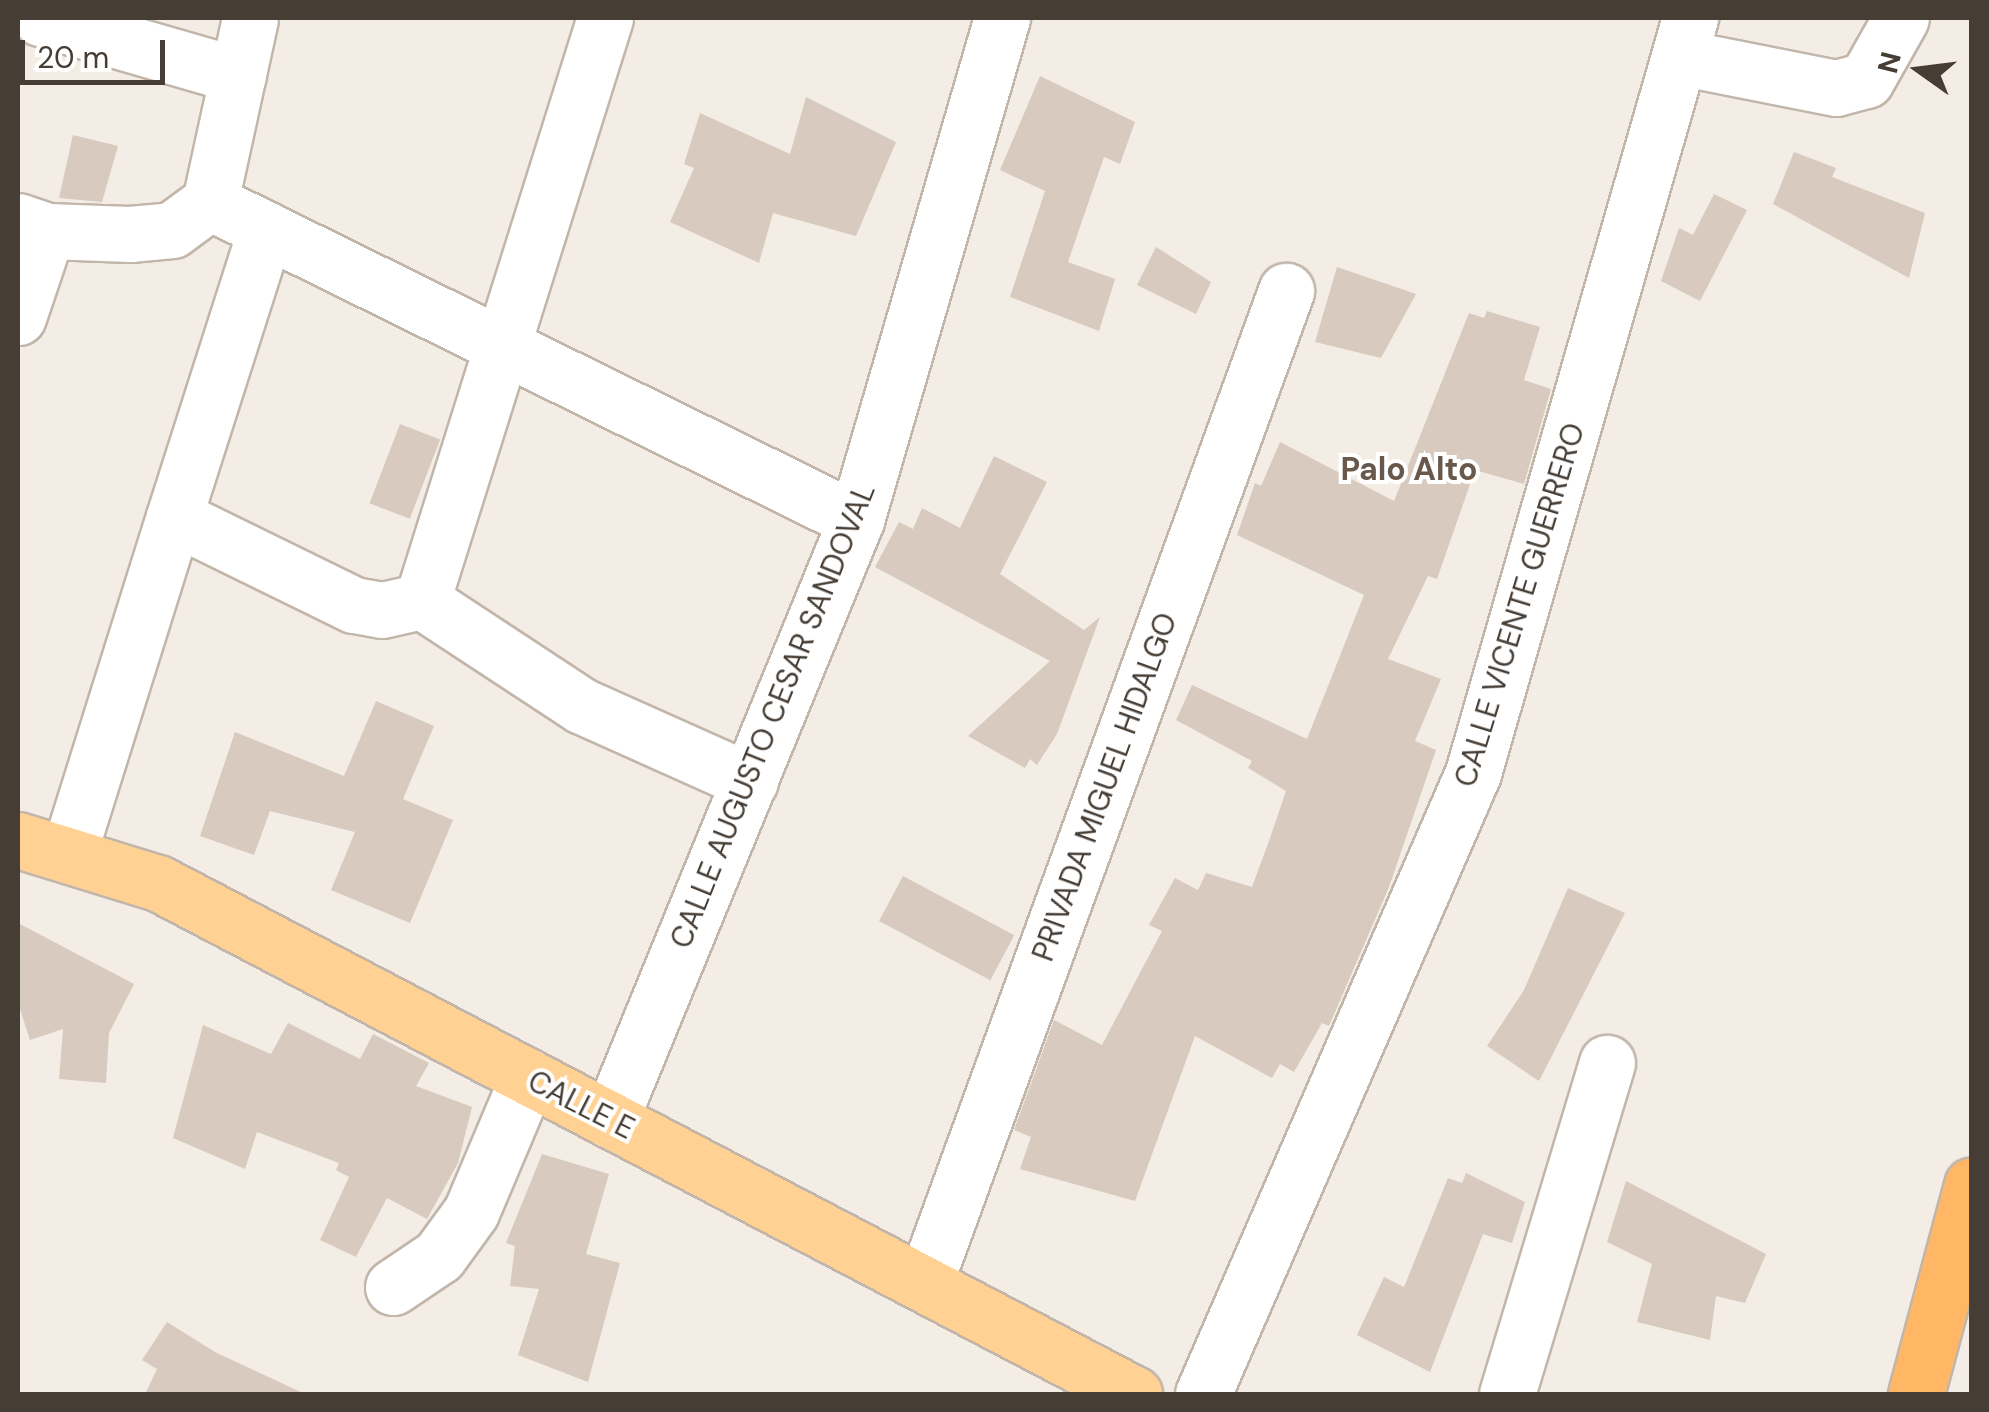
<!DOCTYPE html>
<style>
body{margin:0}
#map{position:relative;width:1989px;height:1412px;overflow:hidden;background:#f3ede5;font-family:"DM Sans",sans-serif}
div>[style]{position:absolute}
.building>*{inset:0;background:#d8cabe;transform-origin:0 0}
.roads{filter:drop-shadow(2px 0 #c2b6ab) drop-shadow(-2px 0 #c2b6ab) drop-shadow(0 2px #c2b6ab) drop-shadow(0 -2px #c2b6ab)}
.minor>*{height:55px;margin:-27.5px;padding:0 27.5px;transform-origin:27.5px;border-radius:27.5px;background:#fff}
.major>*{height:55px;margin:-27.5px;padding:0 27.5px;transform-origin:27.5px;border-radius:27.5px;background:#ffd193}
.highway>*{height:55px;margin:-27.5px;padding:0 27.5px;transform-origin:27.5px;border-radius:27.5px;background:#ffb665}
span{translate:-50% -50%;white-space:nowrap;text-align:center;line-height:1.15;-webkit-text-stroke:8px #fff;paint-order:stroke}
.street-label{font-size:30px;color:#463d35}
.neighbourhood-label{font-size:32px;color:#69594c;font-weight:700}
.frame{position:absolute;inset:0;border:20px solid #463d35;pointer-events:none}
.north{position:absolute;left:1869px;top:20px;width:100px;height:100px;-webkit-text-stroke:8px #fff;paint-order:stroke;rotate:284deg;font-size:28px;font-weight:700;line-height:40px;text-align:center;color:#463d35}
.north::after{content:'';display:block;margin:auto;width:35px;height:45px;background:#463d35;clip-path:polygon(50% 0,100% 100%,50% 72%,0 100%)}
.scale{position:absolute;left:20px;top:40px;width:145px;height:45px;box-sizing:border-box;border:5px solid #463d35;border-top:0;padding-left:12px;font-size:30px;line-height:35px;white-space:nowrap;color:#463d35;-webkit-text-stroke:8px #fff;paint-order:stroke}
</style>
<div id="map">
<div class="building">
<div style="clip-path:polygon(1040px 76px,1135px 122px,1120px 164px,1104px 157px,1068px 262px,1115px 279px,1099px 331px,1010px 297px,1045px 191px,1000px 170px)"></div>
<div style="clip-path:polygon(806px 97px,896px 142px,856px 236px,773px 213px,759px 263px,670px 222px,694px 168px,684px 164px,700px 113px,790px 154px)"></div>
<div style="clip-path:polygon(73px 135px,118px 146px,102px 202px,59px 198px)"></div>
<div style="clip-path:polygon(1794px 152px,1836px 168px,1832px 177px,1925px 213px,1909px 278px,1773px 204px)"></div>
<div style="clip-path:polygon(1714px 194px,1747px 210px,1700px 301px,1661px 281px,1679px 228px,1693px 235px)"></div>
<div style="clip-path:polygon(1156px 247px,1211px 282px,1196px 314px,1137px 285px)"></div>
<div style="clip-path:polygon(1337px 267px,1416px 294px,1381px 358px,1315px 342px)"></div>
<div style="clip-path:polygon(1487px 311px,1540px 327px,1524px 380px,1551px 389px,1524px 484px,1475px 470px,1437px 579px,1428px 576px,1388px 659px,1441px 679px,1415px 741px,1436px 750px,1389px 887px,1329px 1026px,1322px 1023px,1294px 1072px,1280px 1064px,1272px 1078px,1195px 1036px,1135px 1201px,1020px 1169px,1031px 1137px,1014px 1130px,1054px 1020px,1102px 1045px,1162px 931px,1149px 925px,1175px 878px,1198px 890px,1206px 873px,1252px 887px,1270px 838px,1286px 791px,1248px 768px,1252px 761px,1176px 720px,1192px 685px,1307px 739px,1364px 595px,1237px 535px,1255px 483px,1261px 486px,1280px 442px,1394px 501px,1469px 313px,1484px 318px)"></div>
<div style="left:400px;top:424px;width:43px;height:85px;rotate:21deg"></div>
<div style="clip-path:polygon(994px 456px,1047px 482px,1000px 574px,1084px 630px,1100px 617px,1057px 734px,1037px 765px,1030px 759px,1025px 768px,968px 736px,1050px 661px,875px 567px,899px 522px,913px 529px,922px 508px,960px 528px)"></div>
<div style="clip-path:polygon(376px 701px,434px 726px,403px 799px,453px 820px,410px 923px,331px 890px,355px 832px,270px 811px,254px 855px,200px 836px,235px 732px,344px 776px)"></div>
<div style="left:903px;top:876px;width:126px;height:51px;rotate:28deg"></div>
<div style="clip-path:polygon(1568px 888px,1625px 913px,1539px 1081px,1487px 1046px,1524px 990px)"></div>
<div style="clip-path:polygon(18px 923px,134px 984px,109px 1033px,106px 1083px,59px 1079px,63px 1029px,30px 1040px,18px 1003px)"></div>
<div style="clip-path:polygon(288px 1023px,360px 1059px,373px 1034px,429px 1063px,416px 1086px,472px 1107px,458px 1163px,427px 1219px,387px 1198px,356px 1257px,320px 1240px,349px 1177px,336px 1170px,339px 1163px,257px 1132px,245px 1169px,173px 1138px,203px 1025px,271px 1054px)"></div>
<div style="clip-path:polygon(542px 1154px,609px 1174px,586px 1254px,620px 1263px,588px 1382px,518px 1355px,539px 1289px,510px 1286px,515px 1246px,506px 1243px)"></div>
<div style="clip-path:polygon(1466px 1173px,1525px 1202px,1512px 1243px,1483px 1234px,1430px 1372px,1357px 1335px,1384px 1277px,1404px 1287px,1448px 1178px,1462px 1183px)"></div>
<div style="clip-path:polygon(1626px 1181px,1766px 1254px,1745px 1303px,1716px 1296px,1710px 1340px,1637px 1322px,1652px 1264px,1607px 1242px)"></div>
<div style="clip-path:polygon(167px 1322px,215px 1352px,305px 1394px,145px 1394px,157px 1369px,142px 1360px)"></div>
</div>
<div class="roads">
<div class="minor">
<div style="left:40px;top:18px;width:206px;rotate:16.1deg"></div>
<div style="left:605px;top:18px;width:611px;rotate:107.43deg"></div>
<div style="left:422px;top:601px;width:191px;rotate:33.3deg"></div>
<div style="left:582px;top:706px;width:184px;rotate:24.1deg"></div>
<div style="left:1679px;top:57px;width:160px;rotate:11.2deg"></div>
<div style="left:1836px;top:88px;width:31px;rotate:-15deg"></div>
<div style="left:1866px;top:80px;width:71px;rotate:-60.6deg"></div>
<div style="left:210px;top:202px;width:720px;rotate:26.21deg"></div>
<div style="left:18px;top:221px;width:31px;rotate:19deg"></div>
<div style="left:47px;top:231px;width:83px;rotate:2.1deg"></div>
<div style="left:130px;top:234px;width:42px;rotate:-5.4deg"></div>
<div style="left:172px;top:230px;width:47px;rotate:-36.4deg"></div>
<div style="left:210px;top:202px;width:188px;rotate:-77.7deg"></div>
<div style="left:18px;top:317px;width:91px;rotate:-71.4deg"></div>
<div style="left:174px;top:517px;width:302px;rotate:-72.3deg"></div>
<div style="left:69px;top:852px;width:351px;rotate:-72.6deg"></div>
<div style="left:174px;top:517px;width:200px;rotate:26.1deg"></div>
<div style="left:354px;top:605px;width:28px;rotate:10deg"></div>
<div style="left:382px;top:610px;width:41px;rotate:-12.7deg"></div>
<div style="left:610px;top:1120px;width:648px;rotate:-67.71deg"></div>
<div style="left:856px;top:520px;width:523px;rotate:-73.78deg"></div>
<div style="left:925px;top:1282px;width:1055px;rotate:-69.98deg"></div>
<div style="left:393px;top:1287px;width:55px;rotate:-34deg"></div>
<div style="left:439px;top:1256px;width:54px;rotate:-54deg"></div>
<div style="left:471px;top:1212px;width:147px;rotate:-67.1deg"></div>
<div style="left:1203px;top:1394px;width:677px;rotate:-66.5deg"></div>
<div style="left:1473px;top:773px;width:786px;rotate:-73.96deg"></div>
<div style="left:1507px;top:1394px;width:346px;rotate:-73.2deg"></div>
</div>
<div class="major">
<div style="left:18px;top:840px;width:146px;rotate:17.1deg"></div>
<div style="left:158px;top:883px;width:1102px;rotate:27.64deg"></div>
</div>
<div class="highway">
<div style="left:1916px;top:1394px;width:216px;rotate:-75deg"></div>
</div>
</div>
<div class="street-label">
<span style="left:1520px;top:605px;rotate:-73deg">CALLE VICENTE GUERRERO</span>
<span style="left:773px;top:716px;rotate:-68deg">CALLE AUGUSTO CESAR SANDOVAL</span>
<span style="left:1105px;top:787px;rotate:-70deg">PRIVADA MIGUEL HIDALGO</span>
<span style="left:581px;top:1105px;rotate:27deg">CALLE E</span>
</div>
<div class="neighbourhood-label">
<span style="left:1409px;top:469px">Palo Alto</span>
</div>
<div class="frame"></div>
<div class="north">N</div>
<div class="scale">20 m</div>
</div>
